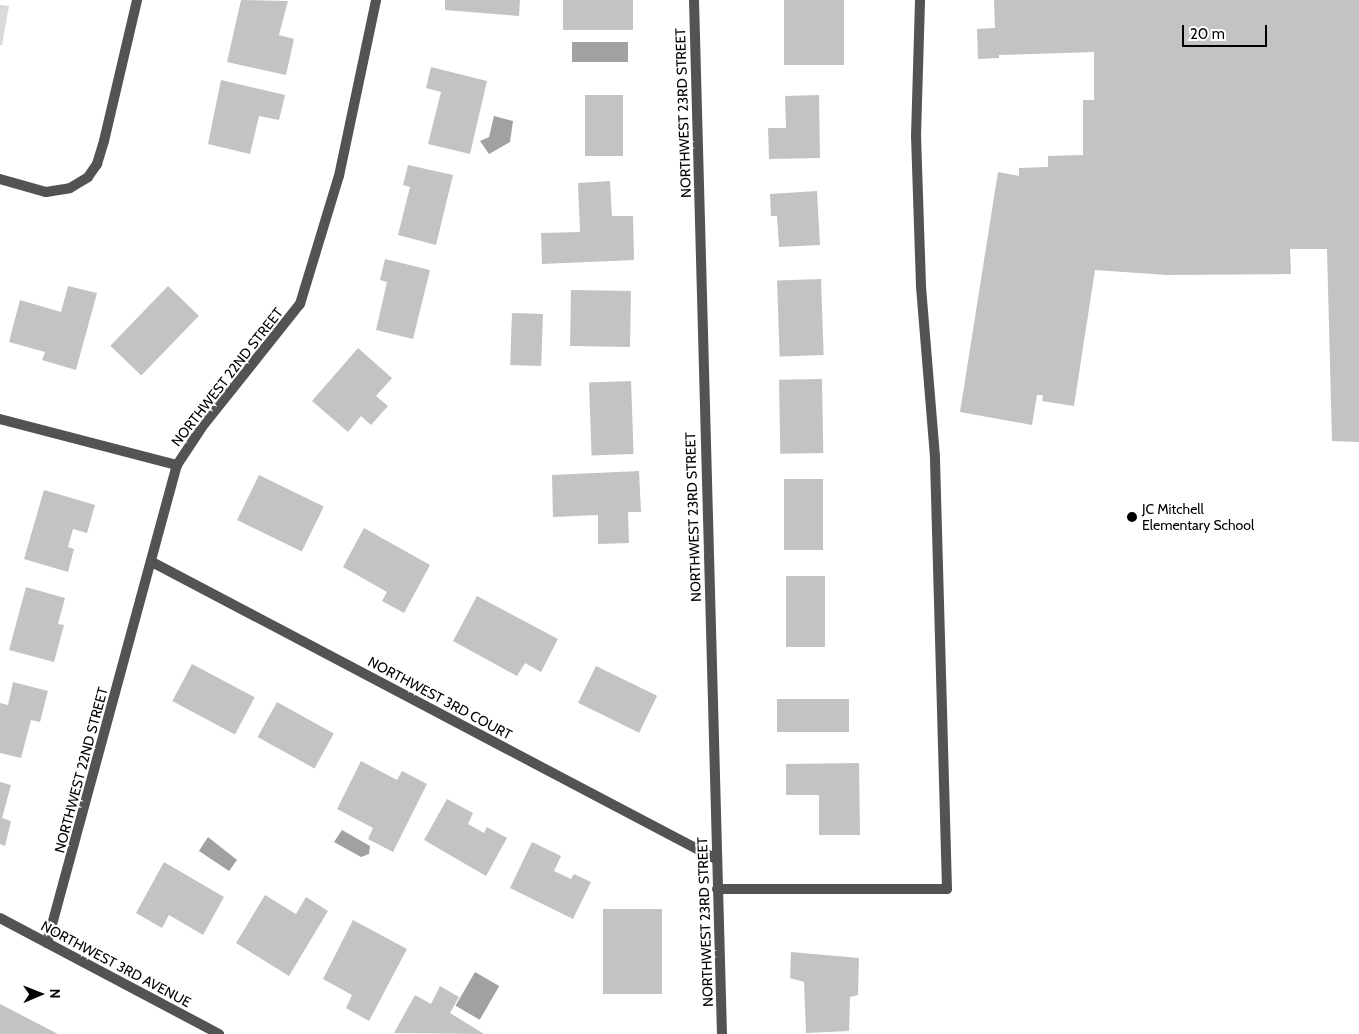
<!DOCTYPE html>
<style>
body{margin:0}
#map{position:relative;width:1359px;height:1034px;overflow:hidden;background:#fff;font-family:Cabin,sans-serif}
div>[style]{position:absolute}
.green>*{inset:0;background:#dadada}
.water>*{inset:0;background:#a1a1a1;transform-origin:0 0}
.building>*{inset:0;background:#c3c3c3;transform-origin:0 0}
.lane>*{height:10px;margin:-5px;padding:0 5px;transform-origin:5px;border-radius:5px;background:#535353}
.street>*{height:10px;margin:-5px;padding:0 5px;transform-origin:5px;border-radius:5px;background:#535353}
.dots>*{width:14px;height:14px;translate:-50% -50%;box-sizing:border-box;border:2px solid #fff;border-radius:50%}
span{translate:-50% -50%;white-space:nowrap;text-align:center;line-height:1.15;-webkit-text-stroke:4px #fff;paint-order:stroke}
.street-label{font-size:14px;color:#000}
.poi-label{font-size:14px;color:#000}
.left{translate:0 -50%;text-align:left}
.north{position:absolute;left:15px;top:969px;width:50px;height:50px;-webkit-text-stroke:4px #fff;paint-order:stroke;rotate:89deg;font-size:14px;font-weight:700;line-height:20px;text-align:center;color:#000}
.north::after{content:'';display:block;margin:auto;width:18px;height:22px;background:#000;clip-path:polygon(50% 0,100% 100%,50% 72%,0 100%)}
.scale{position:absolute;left:1182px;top:25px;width:85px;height:22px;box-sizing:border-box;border:2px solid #000;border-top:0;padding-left:6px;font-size:15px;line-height:18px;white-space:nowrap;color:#000;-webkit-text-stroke:4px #fff;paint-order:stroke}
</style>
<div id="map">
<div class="green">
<div style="clip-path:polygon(0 5px,9px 6px,2px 45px,0 45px)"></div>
</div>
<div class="water">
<div style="left:572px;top:42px;width:56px;height:20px"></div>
<div style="clip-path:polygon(494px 116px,513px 121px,510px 142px,489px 154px,480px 141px,489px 137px)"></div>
<div style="clip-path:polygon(342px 830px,370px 846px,369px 854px,361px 857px,334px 842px)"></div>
<div style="clip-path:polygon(208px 837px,237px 860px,229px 871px,199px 851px)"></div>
<div style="left:475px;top:972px;width:28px;height:39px;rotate:30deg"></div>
</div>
<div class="building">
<div style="clip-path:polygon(241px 0,288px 1px,279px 35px,294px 39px,286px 75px,227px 62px)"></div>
<div style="clip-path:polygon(445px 0,520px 0,519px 16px,445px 10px)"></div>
<div style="left:563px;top:0;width:70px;height:30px"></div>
<div style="left:784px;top:0;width:60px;height:65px"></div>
<div style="clip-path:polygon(994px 0,1359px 0,1359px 442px,1332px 441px,1327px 249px,1290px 249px,1291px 274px,1167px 275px,1095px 270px,1074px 406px,1042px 401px,1043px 395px,1037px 395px,1032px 425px,960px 412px,998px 172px,1019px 176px,1019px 168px,1048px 167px,1048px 156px,1083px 155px,1083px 100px,1094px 100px,1094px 52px,999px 55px,999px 58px,978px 59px,977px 29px,995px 28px)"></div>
<div style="clip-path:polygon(431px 67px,487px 81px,470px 154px,428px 144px,441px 92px,426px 88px)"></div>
<div style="clip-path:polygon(221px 80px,285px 95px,279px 120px,259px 116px,250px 154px,208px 144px)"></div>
<div style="left:585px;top:95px;width:38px;height:61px"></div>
<div style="clip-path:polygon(819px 95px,820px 158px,769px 159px,768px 128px,786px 128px,785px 96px)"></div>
<div style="clip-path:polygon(408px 165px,453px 175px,436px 245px,398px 235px,410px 187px,403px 185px)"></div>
<div style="clip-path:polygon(610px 181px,612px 216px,633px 216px,634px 260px,542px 264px,541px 233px,580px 232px,578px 183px)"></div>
<div style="clip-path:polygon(817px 191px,820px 245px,779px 247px,777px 216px,771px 216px,770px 194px)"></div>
<div style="clip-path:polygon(385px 259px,430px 270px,413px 339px,376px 330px,387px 282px,380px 280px)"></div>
<div style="left:821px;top:279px;width:76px;height:44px;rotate:88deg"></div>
<div style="clip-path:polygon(68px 286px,97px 293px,76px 370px,42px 360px,45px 352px,9px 342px,20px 300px,61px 312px)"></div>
<div style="left:168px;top:286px;width:43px;height:83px;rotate:44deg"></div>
<div style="left:571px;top:290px;width:60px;height:56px;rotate:1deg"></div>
<div style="left:512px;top:313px;width:31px;height:52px;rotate:2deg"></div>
<div style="clip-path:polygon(358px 348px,392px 378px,376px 396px,388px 406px,371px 425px,361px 416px,348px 432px,312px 401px)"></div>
<div style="left:822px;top:379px;width:74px;height:43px;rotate:89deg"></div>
<div style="left:631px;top:381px;width:73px;height:42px;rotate:88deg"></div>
<div style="clip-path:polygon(639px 471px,641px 512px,628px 512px,629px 543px,598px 544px,598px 515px,553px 517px,552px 475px)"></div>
<div style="left:259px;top:475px;width:72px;height:50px;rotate:26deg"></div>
<div style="left:784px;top:479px;width:39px;height:71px"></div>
<div style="clip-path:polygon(44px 490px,95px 505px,87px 533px,73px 529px,68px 547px,74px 549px,68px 572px,24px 559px)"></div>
<div style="clip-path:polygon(364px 528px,430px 565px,404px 613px,382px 601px,387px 592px,343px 567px)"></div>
<div style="left:786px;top:576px;width:39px;height:71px"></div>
<div style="clip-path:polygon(26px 587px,65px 598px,58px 624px,64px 625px,54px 662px,9px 650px)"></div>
<div style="clip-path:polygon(477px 596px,558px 639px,541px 672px,525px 663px,517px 676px,453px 641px)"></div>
<div style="left:192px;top:664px;width:71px;height:42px;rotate:28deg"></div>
<div style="left:596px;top:666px;width:68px;height:41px;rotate:26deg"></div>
<div style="clip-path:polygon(13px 682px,48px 691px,40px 722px,31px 720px,21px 758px,0 753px,0 703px,8px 705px)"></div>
<div style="left:849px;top:699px;width:33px;height:72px;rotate:90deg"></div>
<div style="left:277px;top:702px;width:65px;height:40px;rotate:29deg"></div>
<div style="clip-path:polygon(361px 761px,397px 780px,402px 771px,427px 784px,393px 852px,368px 839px,373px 828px,337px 809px)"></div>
<div style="clip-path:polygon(859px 763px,860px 835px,819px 835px,819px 795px,786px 795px,786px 764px)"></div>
<div style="clip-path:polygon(0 782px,11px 785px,2px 818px,11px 821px,5px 846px,0 844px)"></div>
<div style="clip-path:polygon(447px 799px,473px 813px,468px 824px,484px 833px,487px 827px,507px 838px,486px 876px,424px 840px)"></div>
<div style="clip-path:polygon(532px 842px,561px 856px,554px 871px,571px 879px,574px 874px,591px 882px,573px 919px,510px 888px)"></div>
<div style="clip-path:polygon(164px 862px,224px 897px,203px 935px,169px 915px,162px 928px,136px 913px)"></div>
<div style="clip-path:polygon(265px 895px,296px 914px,306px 897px,328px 911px,289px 976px,236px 943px)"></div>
<div style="left:603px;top:909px;width:59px;height:85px"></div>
<div style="clip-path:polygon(353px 920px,407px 949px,369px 1021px,346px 1008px,352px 995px,323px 979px)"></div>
<div style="clip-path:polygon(791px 952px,859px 958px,858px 995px,850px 997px,849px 1031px,806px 1033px,804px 982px,790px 978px)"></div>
<div style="clip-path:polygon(440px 986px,459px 997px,450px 1013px,484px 1034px,394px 1033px,415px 995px,431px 1004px)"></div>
<div style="clip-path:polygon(0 1004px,58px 1034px,0 1034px)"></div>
</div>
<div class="lane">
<div style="left:0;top:179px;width:48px;rotate:15.8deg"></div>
<div style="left:46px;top:192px;width:24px;rotate:-9deg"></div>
<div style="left:70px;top:188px;width:21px;rotate:-31deg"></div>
<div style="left:88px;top:177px;width:16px;rotate:-55deg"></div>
<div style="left:97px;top:164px;width:24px;rotate:-73deg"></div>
<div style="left:104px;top:141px;width:145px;rotate:-76.8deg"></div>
<div style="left:717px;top:889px;width:230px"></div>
<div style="left:947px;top:889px;width:432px;rotate:-91.6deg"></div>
<div style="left:935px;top:457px;width:172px;rotate:-94.7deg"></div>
<div style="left:921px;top:286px;width:150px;rotate:-91.9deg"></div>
<div style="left:916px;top:136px;width:136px;rotate:-88.3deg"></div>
</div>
<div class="street">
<div style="left:694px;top:0;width:1034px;rotate:88.45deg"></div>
<div style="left:0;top:419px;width:183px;rotate:14.6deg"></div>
<div style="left:152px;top:562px;width:637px;rotate:27.77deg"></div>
<div style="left:0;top:918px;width:248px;rotate:27.9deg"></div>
<div style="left:47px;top:943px;width:495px;rotate:-74.8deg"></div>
<div style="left:177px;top:465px;width:45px;rotate:-56.7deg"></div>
<div style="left:202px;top:427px;width:157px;rotate:-51.5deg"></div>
<div style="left:300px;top:304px;width:134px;rotate:-73.1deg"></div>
<div style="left:339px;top:176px;width:180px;rotate:-78.1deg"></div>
</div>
<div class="dots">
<div style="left:1132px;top:517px;background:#000"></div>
</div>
<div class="street-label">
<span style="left:683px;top:113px;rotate:-92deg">NORTHWEST 23RD STREET</span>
<span style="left:227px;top:377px;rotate:-52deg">NORTHWEST 22ND STREET</span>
<span style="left:693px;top:517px;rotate:-92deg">NORTHWEST 23RD STREET</span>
<span style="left:440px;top:698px;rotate:28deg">NORTHWEST 3RD COURT</span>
<span style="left:81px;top:770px;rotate:-75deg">NORTHWEST 22ND STREET</span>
<span style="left:705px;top:922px;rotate:-92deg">NORTHWEST 23RD STREET</span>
<span style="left:116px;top:964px;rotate:28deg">NORTHWEST 3RD AVENUE</span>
</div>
<div class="poi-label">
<span class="left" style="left:1142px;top:517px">JC Mitchell<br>Elementary School</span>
</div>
<div class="north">N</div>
<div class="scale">20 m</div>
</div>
